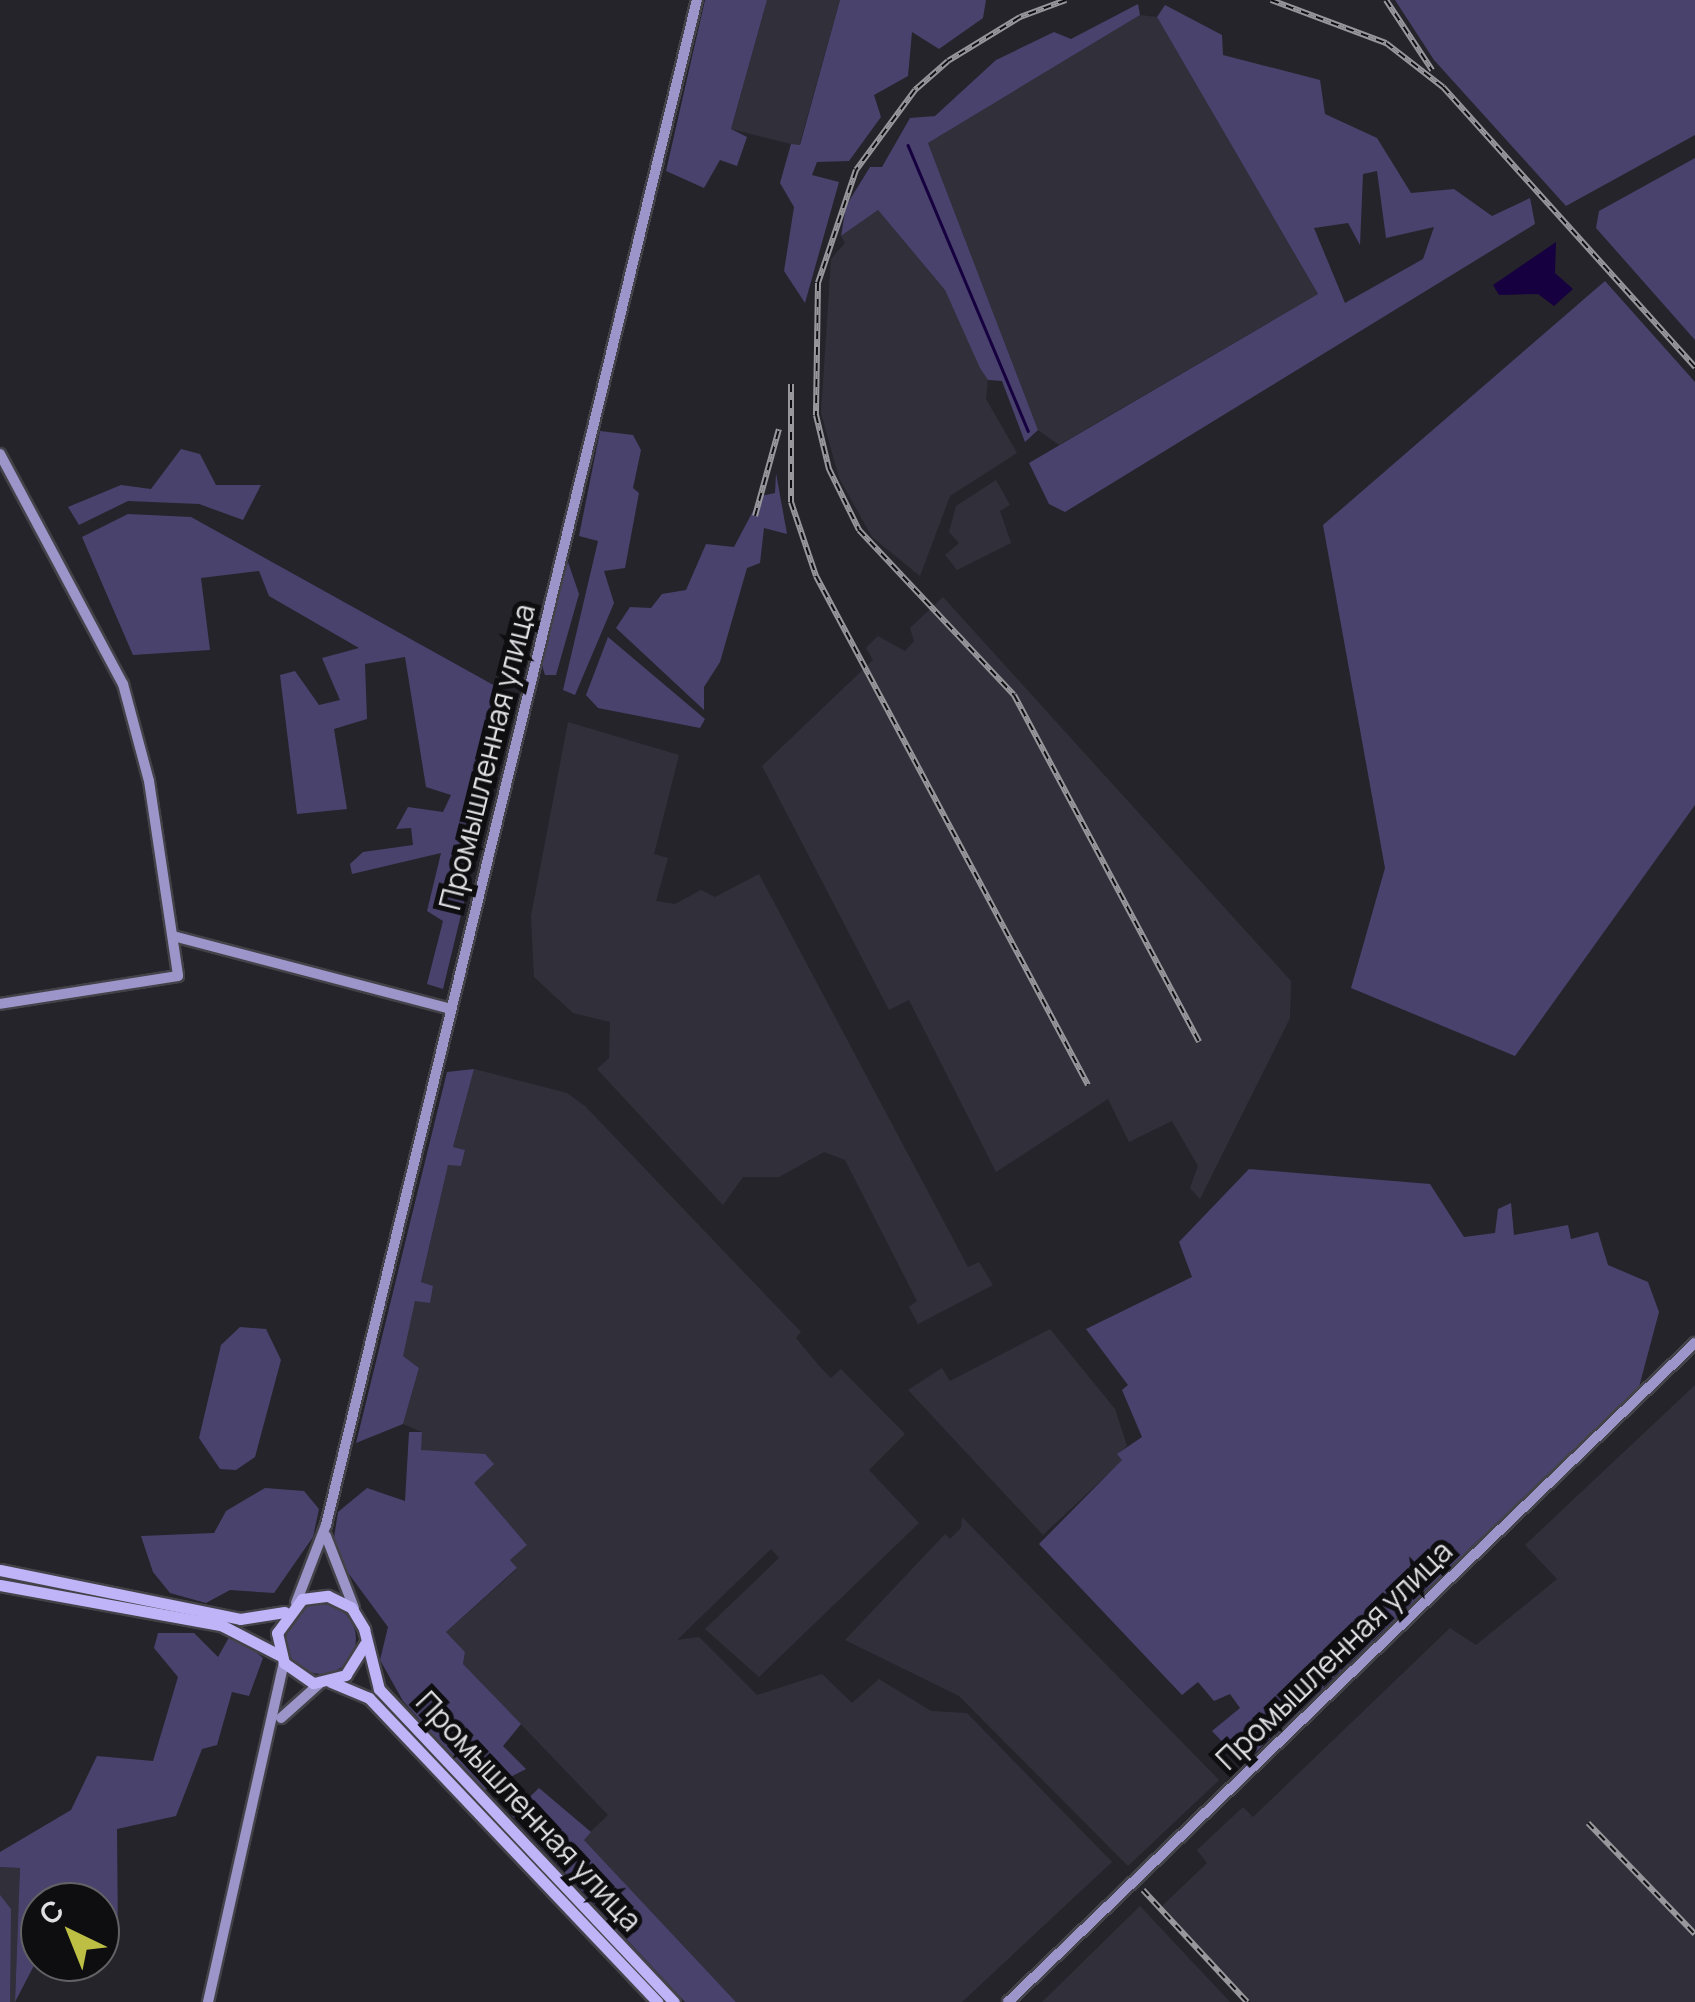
<!DOCTYPE html>
<meta charset="utf-8">
<style>
body{margin:0}
#map{position:relative;width:1695px;height:2002px;overflow:hidden;background:#25242b;font-family:Manrope,sans-serif}
div>[style]{position:absolute}
.built>*{inset:0;background:#312f3a}
.green>*{inset:0;background:#49426c}
.round{border-radius:50%}
.water>*{inset:0;background:#17003f}
.stream>*{height:2.5px;margin:-1.25px;padding:0 1.25px;transform-origin:1.25px;border-radius:1.25px;background:#17003f}
.roads{filter:drop-shadow(2px 0 #434248) drop-shadow(-2px 0 #434248) drop-shadow(0 2px #434248) drop-shadow(0 -2px #434248)}
.secondary>*{height:10px;margin:-5px;padding:0 5px;transform-origin:5px;border-radius:5px;background:#9c95c9}
.primary>*{height:11px;margin:-5.5px;padding:0 5.5px;transform-origin:5.5px;border-radius:5.5px;background:#beb4f7}
.rail>*{height:6px;margin-top:-3px;transform-origin:0;background:repeating-linear-gradient(90deg,#0e0e11 0 8px,#98979c 0 16px);box-sizing:border-box;border-block:2px solid #98979c}
span{translate:-50% -50%;white-space:nowrap;text-align:center;line-height:1.15;-webkit-text-stroke:10px #0e0e11;paint-order:stroke}
.street-label{font-size:30px;color:#dfdfe3}
.north{position:absolute;left:20px;top:1882px;width:100px;height:100px;box-sizing:border-box;background:#0e0e11;border:2px solid #626265;border-radius:50%;rotate:317deg;font-size:28px;font-weight:700;line-height:40px;text-align:center;color:#dfdfe3}
.north::after{content:'';display:block;margin:auto;width:35px;height:45px;background:#bcbf44;clip-path:polygon(50% 0,100% 100%,50% 72%,0 100%)}
</style>
<div id="map">
<div class="built">
<div style="clip-path:polygon(767px 0,840px 0,799px 146px,731px 129px)"></div>
<div style="clip-path:polygon(1140px 15px,1157px 17px,1318px 294px,1059px 445px,1038px 430px,928px 143px)"></div>
<div style="clip-path:polygon(878px 210px,945px 290px,988px 380px,986px 399px,1017px 453px,950px 496px,920px 576px,872px 537px,839px 478px,821px 413px,831px 259px,845px 243px,841px 236px)"></div>
<div style="clip-path:polygon(996px 480px,1010px 505px,1000px 511px,1011px 543px,957px 570px,945px 555px,959px 543px,949px 532px,956px 506px)"></div>
<div style="clip-path:polygon(943px 597px,1291px 981px,1290px 1018px,1200px 1199px,1190px 1188px,1198px 1166px,1172px 1121px,1129px 1142px,1108px 1099px,996px 1172px,909px 1000px,889px 1010px,762px 766px,873px 660px,866px 648px,878px 636px,905px 651px,914px 641px,910px 628px)"></div>
<div style="clip-path:polygon(568px 722px,679px 755px,654px 854px,668px 858px,656px 901px,675px 904px,701px 890px,715px 897px,759px 874px,968px 1267px,979px 1262px,993px 1285px,918px 1324px,909px 1307px,917px 1301px,845px 1160px,824px 1152px,779px 1177px,743px 1177px,723px 1205px,597px 1069px,609px 1058px,610px 1022px,573px 1013px,534px 977px,531px 916px)"></div>
<div style="clip-path:polygon(474px 1069px,567px 1093px,585px 1106px,801px 1332px,796px 1338px,820px 1367px,831px 1378px,841px 1369px,905px 1434px,869px 1470px,919px 1523px,759px 1677px,705px 1629px,779px 1558px,771px 1549px,677px 1640px,699px 1637px,757px 1695px,822px 1674px,852px 1703px,879px 1679px,931px 1711px,967px 1713px,1112px 1862px,962px 2002px,736px 2002px,583px 1839px,608px 1815px,463px 1664px,465px 1652px,446px 1632px,517px 1569px,510px 1560px,527px 1545px,473px 1483px,420px 1450px,422px 1432px,403px 1424px,419px 1368px,402px 1356px,415px 1300px,429px 1303px,421px 1283px,448px 1164px,461px 1165px,465px 1150px,453px 1147px)"></div>
<div style="clip-path:polygon(1050px 1329px,1115px 1409px,1127px 1446px,1118px 1454px,1123px 1460px,1043px 1535px,908px 1390px,942px 1368px,950px 1381px)"></div>
<div style="clip-path:polygon(1695px 1385px,1695px 2002px,1251px 2002px,1162px 1906px,1207px 1863px,1197px 1850px,1243px 1807px,1253px 1817px,1450px 1628px,1476px 1645px,1557px 1579px,1525px 1545px)"></div>
<div style="clip-path:polygon(962px 1517px,1219px 1780px,1128px 1866px,959px 1696px,845px 1640px,945px 1534px,950px 1539px,961px 1528px)"></div>
<div style="clip-path:polygon(0 1867px,20px 1868px,15px 2002px,0 2002px)"></div>
<div style="clip-path:polygon(1140px 1906px,1230px 2002px,1042px 2002px)"></div>
</div>
<div class="green">
<div style="clip-path:polygon(705px 0,767px 0,731px 129px,747px 137px,737px 166px,720px 160px,704px 188px,666px 171px)"></div>
<div style="clip-path:polygon(840px 0,986px 0,983px 18px,939px 49px,912px 32px,908px 76px,874px 95px,881px 117px,849px 161px,817px 162px,812px 175px,839px 182px,805px 303px,784px 271px,794px 207px,780px 183px,791px 144px,800px 145px)"></div>
<div style="clip-path:polygon(1395px 0,1695px 0,1695px 135px,1566px 206px,1434px 60px)"></div>
<div style="clip-path:polygon(1138px 4px,1140px 15px,928px 143px,1038px 430px,1025px 442px,1002px 381px,988px 380px,980px 368px,945px 290px,878px 210px,841px 236px,846px 206px,870px 167px,882px 167px,910px 118px,935px 116px,996px 60px,1054px 32px,1071px 39px)"></div>
<div style="clip-path:polygon(evenodd,1165px 5px,1222px 35px,1223px 55px,1320px 80px,1325px 114px,1377px 138px,1411px 193px,1454px 189px,1492px 216px,1530px 198px,1535px 224px,1065px 512px,1049px 504px,1029px 463px,1318px 294px,1157px 17px,1165px 5px,1377px 171px,1386px 238px,1434px 227px,1423px 259px,1345px 303px,1314px 228px,1348px 223px,1360px 245px,1363px 174px,1377px 171px)"></div>
<div style="clip-path:polygon(1695px 158px,1695px 340px,1596px 228px,1599px 211px)"></div>
<div style="clip-path:polygon(1605px 281px,1695px 382px,1695px 805px,1515px 1056px,1351px 988px,1385px 868px,1323px 525px)"></div>
<div style="clip-path:polygon(600px 431px,633px 435px,641px 450px,633px 488px,639px 493px,625px 568px,604px 571px,614px 603px,575px 695px,563px 690px,598px 541px,579px 536px)"></div>
<div style="clip-path:polygon(181px 449px,200px 454px,216px 485px,261px 485px,243px 520px,199px 504px,128px 501px,79px 525px,68px 507px,121px 485px,151px 489px)"></div>
<div style="clip-path:polygon(776px 473px,787px 534px,764px 528px,760px 563px,747px 568px,720px 662px,704px 687px,704px 710px,616px 628px,630px 607px,651px 608px,662px 594px,686px 590px,706px 544px,734px 547px,761px 496px,775px 493px)"></div>
<div style="clip-path:polygon(128px 514px,191px 517px,497px 687px,510px 713px,443px 989px,427px 984px,443px 921px,427px 911px,441px 853px,352px 874px,350px 864px,363px 852px,413px 845px,411px 828px,396px 829px,408px 807px,443px 812px,451px 795px,426px 787px,405px 657px,365px 664px,367px 719px,334px 729px,347px 809px,297px 814px,280px 675px,295px 671px,319px 705px,340px 700px,322px 658px,359px 648px,269px 596px,259px 571px,201px 578px,210px 650px,133px 655px,82px 537px)"></div>
<div style="clip-path:polygon(568px 562px,579px 594px,556px 675px,545px 675px,541px 662px)"></div>
<div style="clip-path:polygon(608px 637px,705px 719px,700px 728px,598px 708px,586px 695px)"></div>
<div style="clip-path:polygon(474px 1069px,453px 1147px,465px 1150px,461px 1166px,448px 1165px,421px 1282px,433px 1286px,430px 1303px,415px 1301px,403px 1356px,419px 1368px,403px 1424px,356px 1443px,447px 1072px)"></div>
<div style="clip-path:polygon(1249px 1169px,1430px 1184px,1464px 1237px,1495px 1233px,1498px 1209px,1511px 1203px,1514px 1235px,1568px 1225px,1571px 1239px,1598px 1232px,1608px 1265px,1648px 1282px,1659px 1312px,1639px 1387px,1255px 1753px,1236px 1756px,1212px 1731px,1240px 1708px,1230px 1694px,1214px 1701px,1198px 1682px,1182px 1695px,1039px 1544px,1122px 1460px,1117px 1454px,1142px 1437px,1122px 1390px,1128px 1385px,1086px 1329px,1192px 1277px,1179px 1242px)"></div>
<div style="clip-path:polygon(240px 1327px,266px 1329px,281px 1360px,255px 1457px,236px 1470px,220px 1469px,199px 1438px,221px 1345px)"></div>
<div style="clip-path:polygon(409px 1432px,422px 1432px,421px 1450px,485px 1454px,494px 1464px,474px 1483px,527px 1545px,510px 1560px,517px 1568px,446px 1632px,465px 1652px,463px 1664px,521px 1724px,503px 1746px,526px 1769px,483px 1791px,403px 1701px,380px 1660px,388px 1627px,332px 1551px,338px 1512px,367px 1488px,405px 1501px)"></div>
<div style="clip-path:polygon(265px 1488px,304px 1491px,319px 1509px,313px 1537px,274px 1593px,230px 1590px,206px 1603px,170px 1593px,153px 1572px,141px 1536px,214px 1533px,226px 1511px)"></div>
<div class="round" style="left:286px;top:1604px;width:70px;height:70px"></div>
<div style="clip-path:polygon(232px 1632px,263px 1658px,249px 1696px,232px 1692px,217px 1745px,202px 1749px,176px 1816px,117px 1829px,118px 1938px,100px 1942px,100px 1902px,40px 1902px,40px 1954px,15px 2002px,20px 1868px,0 1867px,0 1852px,71px 1810px,97px 1756px,153px 1761px,178px 1677px,154px 1648px,158px 1633px,194px 1633px,218px 1657px)"></div>
<div style="clip-path:polygon(539px 1788px,591px 1832px,584px 1840px,736px 2002px,685px 2002px,511px 1815px)"></div>
<div style="clip-path:polygon(0 1895px,11px 1909px,10px 2002px,0 2002px)"></div>
</div>
<div class="water">
<div style="clip-path:polygon(1556px 242px,1555px 273px,1573px 289px,1554px 306px,1538px 294px,1499px 295px,1493px 285px)"></div>
</div>
<div class="stream">
<div style="left:908px;top:145px;width:310px;rotate:67.2deg"></div>
</div>
<div class="roads">
<div class="secondary">
<div style="left:0;top:454px;width:261px;rotate:61.9deg"></div>
<div style="left:123px;top:684px;width:100px;rotate:75deg"></div>
<div style="left:149px;top:781px;width:197px;rotate:81.5deg"></div>
<div style="left:178px;top:976px;width:180px;rotate:171.1deg"></div>
<div style="left:173px;top:936px;width:287px;rotate:14.7deg"></div>
<div style="left:326px;top:1536px;width:77px;rotate:68.7deg"></div>
<div style="left:296px;top:1603px;width:84px;rotate:-69deg"></div>
<div style="left:326px;top:1525px;width:1569px;rotate:-76.33deg"></div>
<div style="left:281px;top:1718px;width:51px;rotate:-41.8deg"></div>
<div style="left:208px;top:2002px;width:347px;rotate:-77.4deg"></div>
<div style="left:1008px;top:2002px;width:952px;rotate:-43.81deg"></div>
</div>
<div class="primary">
<div style="left:0;top:1570px;width:245px;rotate:11.5deg"></div>
<div style="left:240px;top:1619px;width:45px;rotate:-9deg"></div>
<div style="left:0;top:1585px;width:225px;rotate:10.3deg"></div>
<div style="left:221px;top:1625px;width:65px;rotate:27.3deg"></div>
<div style="left:365px;top:1644px;width:36px;rotate:122deg"></div>
<div style="left:346px;top:1675px;width:34px;rotate:166deg"></div>
<div style="left:313px;top:1683px;width:35px;rotate:-145deg"></div>
<div style="left:284px;top:1663px;width:31px;rotate:-103deg"></div>
<div style="left:277px;top:1633px;width:42px;rotate:-53.7deg"></div>
<div style="left:302px;top:1599px;width:26px;rotate:-7deg"></div>
<div style="left:328px;top:1596px;width:25px;rotate:26deg"></div>
<div style="left:351px;top:1607px;width:26px;rotate:59deg"></div>
<div style="left:364px;top:1629px;width:62px;rotate:76deg"></div>
<div style="left:379px;top:1689px;width:430px;rotate:46.7deg"></div>
<div style="left:331px;top:1682px;width:41px;rotate:22.8deg"></div>
<div style="left:369px;top:1698px;width:419px;rotate:46.5deg"></div>
</div>
</div>
<div class="rail">
<div style="left:1066px;top:0;width:49px;rotate:159.7deg"></div>
<div style="left:1020px;top:17px;width:84px;rotate:148.6deg"></div>
<div style="left:948px;top:61px;width:44px;rotate:138.7deg"></div>
<div style="left:915px;top:90px;width:99px;rotate:126.4deg"></div>
<div style="left:856px;top:170px;width:119px;rotate:108.6deg"></div>
<div style="left:818px;top:283px;width:132px;rotate:90.9deg"></div>
<div style="left:816px;top:415px;width:56px;rotate:76.5deg"></div>
<div style="left:829px;top:469px;width:68px;rotate:63.8deg"></div>
<div style="left:859px;top:530px;width:226px;rotate:46.8deg"></div>
<div style="left:1014px;top:695px;width:393px;rotate:61.9deg"></div>
<div style="left:1271px;top:0;width:123px;rotate:20.5deg"></div>
<div style="left:1386px;top:43px;width:72px;rotate:37.7deg"></div>
<div style="left:1443px;top:87px;width:377px;rotate:48deg"></div>
<div style="left:1386px;top:0;width:84px;rotate:56.7deg"></div>
<div style="left:791px;top:384px;width:118px;rotate:90deg"></div>
<div style="left:791px;top:502px;width:78px;rotate:71.3deg"></div>
<div style="left:816px;top:576px;width:577px;rotate:61.88deg"></div>
<div style="left:755px;top:516px;width:90px;rotate:-74.6deg"></div>
<div style="left:1588px;top:1823px;width:154px;rotate:46.1deg"></div>
<div style="left:1143px;top:1890px;width:153px;rotate:47.1deg"></div>
</div>
<div class="street-label">
<span style="left:487px;top:757px;rotate:-76deg">Промышленная улица</span>
<span style="left:1334px;top:1655px;rotate:-44deg">Промышленная улица</span>
<span style="left:529px;top:1811px;rotate:47deg">Промышленная улица</span>
</div>
<div class="north">С</div>
</div>
